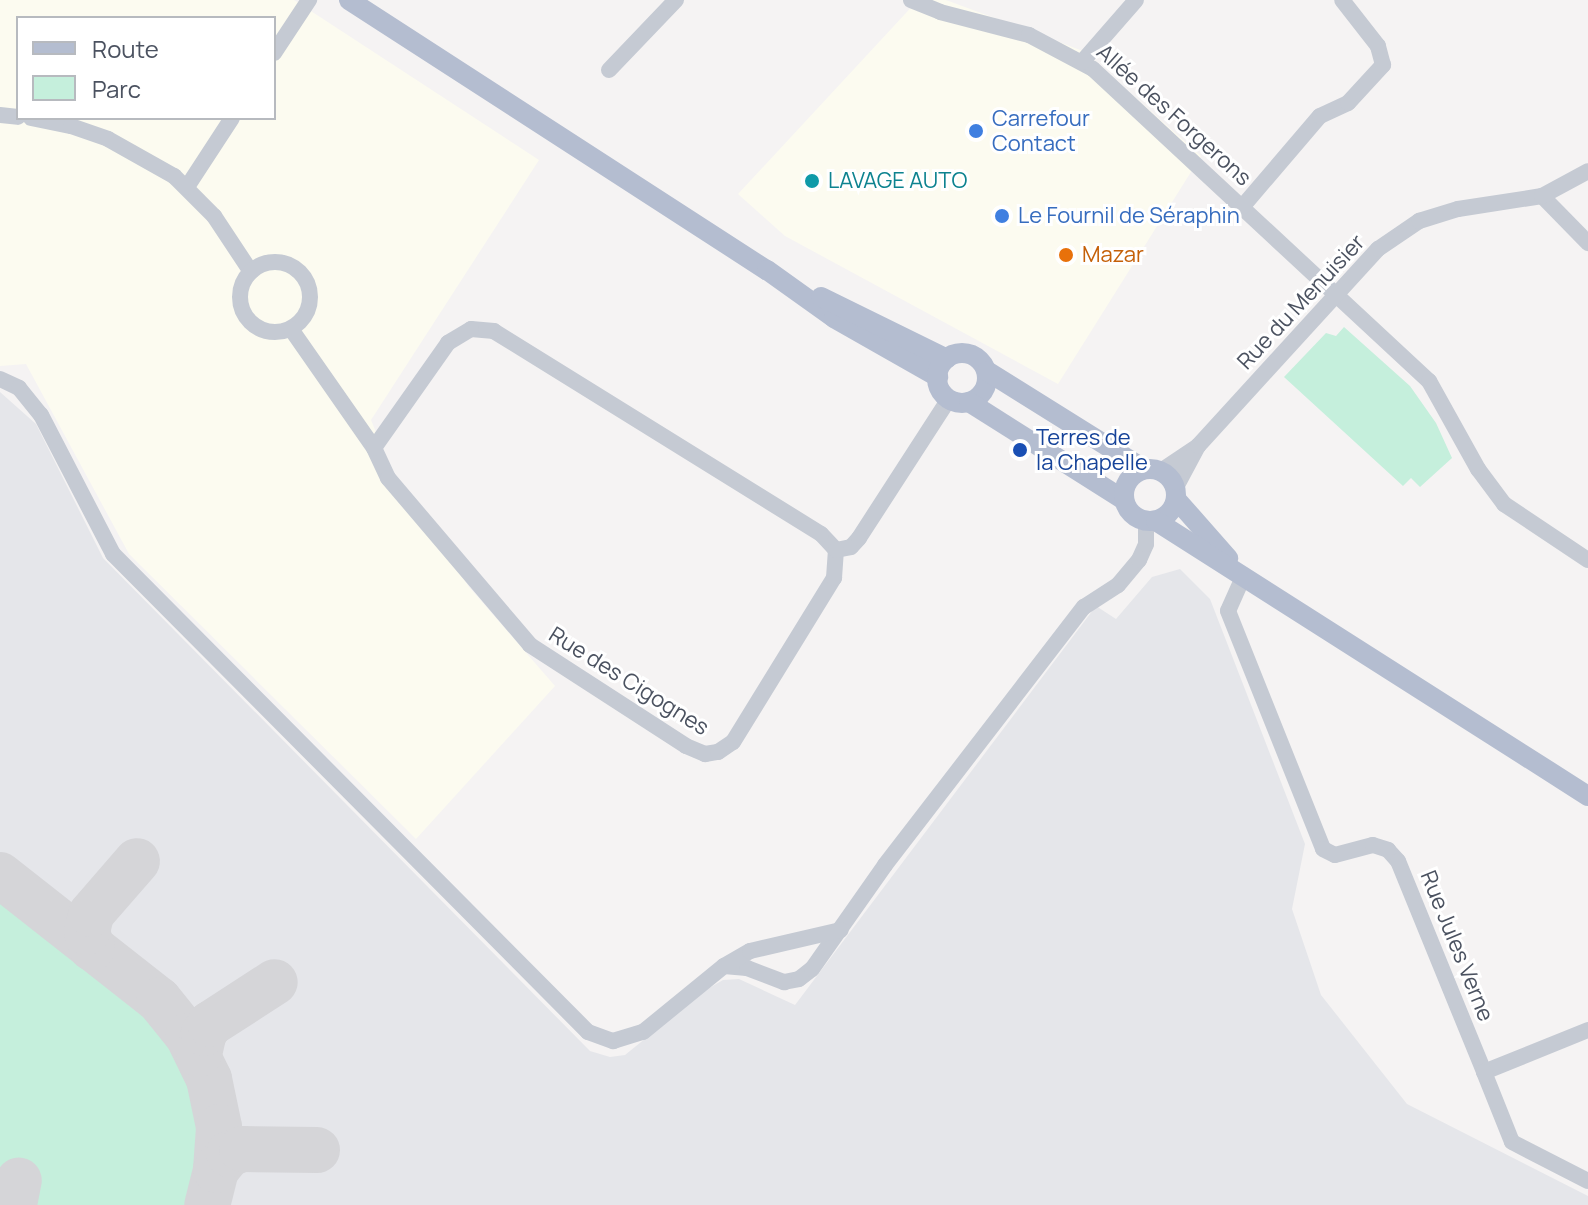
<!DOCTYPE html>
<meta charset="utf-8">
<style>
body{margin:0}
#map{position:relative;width:1588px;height:1205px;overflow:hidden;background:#f5f3f3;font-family:Manrope,sans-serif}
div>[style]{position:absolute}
.commercial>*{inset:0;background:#fcfbf0}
.airport>*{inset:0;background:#e5e6ea}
.green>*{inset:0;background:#c5efdc}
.taxiway>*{height:46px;margin:-23px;padding:0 23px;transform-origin:23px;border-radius:23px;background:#d5d5d8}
.minor>*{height:16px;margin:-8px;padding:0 8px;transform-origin:8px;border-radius:8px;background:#c5cad3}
.minor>.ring{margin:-8px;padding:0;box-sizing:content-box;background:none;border:16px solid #c5cad3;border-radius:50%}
.major>*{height:20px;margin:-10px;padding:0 10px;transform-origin:10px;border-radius:10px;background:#b4bdd0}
.major>.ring{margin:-10px;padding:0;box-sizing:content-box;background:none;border:20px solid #b4bdd0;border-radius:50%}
.dots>*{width:22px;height:22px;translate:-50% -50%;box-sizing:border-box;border:4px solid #fff;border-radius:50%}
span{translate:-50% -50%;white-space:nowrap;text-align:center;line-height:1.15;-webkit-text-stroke:6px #fff;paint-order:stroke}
.street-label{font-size:22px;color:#4b5260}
.shop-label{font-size:22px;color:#366cbe}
.left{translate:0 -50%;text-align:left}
.culture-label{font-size:22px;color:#0d838f}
.food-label{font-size:22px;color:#c56008}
.transit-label{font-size:22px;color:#164399}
.legend{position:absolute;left:16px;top:16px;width:260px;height:104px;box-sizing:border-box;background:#fff;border:2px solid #b7babf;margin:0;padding:10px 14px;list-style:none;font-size:24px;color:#4b5260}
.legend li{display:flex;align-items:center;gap:16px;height:40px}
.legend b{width:40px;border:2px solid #b7babf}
</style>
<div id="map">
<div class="commercial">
<div style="clip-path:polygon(evenodd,0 0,294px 0,539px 160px,371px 420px,393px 475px,469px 587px,555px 686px,416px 839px,129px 554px,26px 364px,0 366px,0 0,18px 18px,274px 18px,274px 118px,18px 118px,18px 18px)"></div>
<div style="clip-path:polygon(918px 0,946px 0,1083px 51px,1201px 156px,1058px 384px,785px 236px,738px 194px)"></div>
</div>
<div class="airport">
<div style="clip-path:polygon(0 392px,36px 424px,103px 558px,590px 1051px,610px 1057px,625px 1055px,704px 991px,723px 980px,739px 979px,795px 1005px,1096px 606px,1116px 619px,1152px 577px,1180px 569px,1210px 599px,1305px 844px,1292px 909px,1321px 995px,1407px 1104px,1588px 1196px,1588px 1205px,0 1205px)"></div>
</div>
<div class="green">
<div style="clip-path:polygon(1344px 327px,1410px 386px,1436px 423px,1452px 458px,1420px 487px,1411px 478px,1403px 486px,1284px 377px,1326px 333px,1336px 336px)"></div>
<div style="clip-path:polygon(0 896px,140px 1006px,175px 1042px,190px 1068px,201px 1123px,200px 1166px,188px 1205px,30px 1205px,35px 1181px,6px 1175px,0 1196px)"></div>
</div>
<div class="taxiway">
<div style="left:0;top:875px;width:202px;rotate:38.2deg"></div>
<div style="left:159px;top:1000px;width:46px;rotate:51.1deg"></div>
<div style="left:188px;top:1036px;width:48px;rotate:64deg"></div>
<div style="left:209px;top:1079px;width:49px;rotate:78.2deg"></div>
<div style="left:219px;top:1127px;width:43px;rotate:94deg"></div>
<div style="left:216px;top:1170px;width:36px;rotate:104deg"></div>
<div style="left:92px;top:948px;width:17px;rotate:-107deg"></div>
<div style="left:87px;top:932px;width:18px;rotate:-77deg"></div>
<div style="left:91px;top:914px;width:70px;rotate:-49deg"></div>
<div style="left:199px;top:1054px;width:22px;rotate:-77deg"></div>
<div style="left:204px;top:1033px;width:11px;rotate:-56deg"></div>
<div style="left:210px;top:1024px;width:77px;rotate:-32.9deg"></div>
<div style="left:216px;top:1170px;width:21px;rotate:-51deg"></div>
<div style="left:229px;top:1154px;width:14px;rotate:-21deg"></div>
<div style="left:242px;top:1149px;width:75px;rotate:0.8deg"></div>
<div style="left:14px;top:1205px;width:25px;rotate:-79deg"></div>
</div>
<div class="minor">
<div style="left:911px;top:0;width:31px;rotate:22deg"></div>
<div style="left:940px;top:12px;width:92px;rotate:14.5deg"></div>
<div style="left:1029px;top:35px;width:72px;rotate:28deg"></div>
<div style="left:1093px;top:69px;width:459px;rotate:42.9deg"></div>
<div style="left:1429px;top:381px;width:101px;rotate:60.9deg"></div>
<div style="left:1478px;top:469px;width:44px;rotate:53.4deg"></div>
<div style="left:1504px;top:504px;width:101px;rotate:33.7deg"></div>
<div style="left:274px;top:53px;width:64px;rotate:-56.6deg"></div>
<div style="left:1082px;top:62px;width:82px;rotate:-48.9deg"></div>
<div style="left:609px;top:70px;width:97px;rotate:-46.3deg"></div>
<div style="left:0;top:115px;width:18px;rotate:6deg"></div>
<div style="left:31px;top:118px;width:41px;rotate:11.3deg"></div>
<div style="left:71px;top:126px;width:39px;rotate:19deg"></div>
<div style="left:108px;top:139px;width:76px;rotate:29.3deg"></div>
<div style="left:174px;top:176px;width:57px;rotate:45deg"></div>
<div style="left:214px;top:216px;width:67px;rotate:56.5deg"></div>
<div style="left:187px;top:187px;width:82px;rotate:-56.9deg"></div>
<div style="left:1542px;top:196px;width:66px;rotate:45.6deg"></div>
<div style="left:1243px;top:206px;width:118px;rotate:-49.5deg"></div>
<div style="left:1320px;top:116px;width:31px;rotate:-25deg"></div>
<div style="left:1348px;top:103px;width:52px;rotate:-47.4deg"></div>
<div style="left:1383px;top:65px;width:20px;rotate:-105deg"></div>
<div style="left:1378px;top:46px;width:58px;rotate:-128deg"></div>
<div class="ring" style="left:240px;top:262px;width:54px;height:54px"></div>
<div style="left:291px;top:329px;width:145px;rotate:55.1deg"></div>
<div style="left:374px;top:448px;width:33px;rotate:65deg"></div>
<div style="left:388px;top:478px;width:219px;rotate:49.6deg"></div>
<div style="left:530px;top:645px;width:186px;rotate:32.9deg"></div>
<div style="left:686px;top:746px;width:21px;rotate:23deg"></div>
<div style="left:705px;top:754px;width:13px;rotate:-9deg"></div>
<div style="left:718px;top:752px;width:18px;rotate:-34deg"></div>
<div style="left:733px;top:742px;width:193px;rotate:-58.4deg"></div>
<div style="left:834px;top:578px;width:28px;rotate:-86deg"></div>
<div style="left:836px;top:550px;width:22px;rotate:-133deg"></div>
<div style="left:821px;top:534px;width:385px;rotate:-148.2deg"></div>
<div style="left:494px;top:331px;width:23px;rotate:-175deg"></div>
<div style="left:471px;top:329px;width:27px;rotate:149deg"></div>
<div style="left:448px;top:343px;width:128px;rotate:125.2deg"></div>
<div style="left:0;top:379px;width:21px;rotate:25deg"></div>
<div style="left:19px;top:388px;width:35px;rotate:51deg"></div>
<div style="left:41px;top:415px;width:157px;rotate:62.6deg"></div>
<div style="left:113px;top:554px;width:674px;rotate:45.18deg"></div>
<div style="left:588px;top:1032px;width:27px;rotate:20deg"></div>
<div style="left:613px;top:1041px;width:31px;rotate:-17deg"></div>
<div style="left:643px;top:1032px;width:104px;rotate:-39.2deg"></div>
<div style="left:724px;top:966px;width:23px;rotate:5deg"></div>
<div style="left:747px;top:968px;width:40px;rotate:21deg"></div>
<div style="left:784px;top:982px;width:15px;rotate:-11deg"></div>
<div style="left:799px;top:979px;width:16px;rotate:-38deg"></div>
<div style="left:812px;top:969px;width:127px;rotate:-54.9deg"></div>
<div style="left:885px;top:865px;width:326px;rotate:-52.4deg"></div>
<div style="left:1084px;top:607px;width:40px;rotate:-32.9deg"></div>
<div style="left:1118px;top:585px;width:33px;rotate:-50deg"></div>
<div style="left:1139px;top:560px;width:17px;rotate:-66deg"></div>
<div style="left:1146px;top:544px;width:23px;rotate:-90deg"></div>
<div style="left:1161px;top:471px;width:45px;rotate:-34deg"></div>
<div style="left:1175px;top:489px;width:49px;rotate:-61.9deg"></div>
<div style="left:1198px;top:446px;width:267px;rotate:-47.6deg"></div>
<div style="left:1378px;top:249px;width:50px;rotate:-34.3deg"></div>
<div style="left:1419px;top:221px;width:41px;rotate:-17.1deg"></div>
<div style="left:1458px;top:209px;width:85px;rotate:-8.8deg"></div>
<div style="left:1542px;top:196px;width:52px;rotate:-28.5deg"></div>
<div style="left:836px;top:550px;width:15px;rotate:-11deg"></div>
<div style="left:851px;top:547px;width:12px;rotate:-48deg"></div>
<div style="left:859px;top:538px;width:166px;rotate:-57.1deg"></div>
<div style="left:1244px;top:575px;width:39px;rotate:114deg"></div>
<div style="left:1228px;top:611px;width:256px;rotate:68.2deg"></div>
<div style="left:1323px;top:849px;width:13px;rotate:27deg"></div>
<div style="left:1335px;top:855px;width:39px;rotate:-15deg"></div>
<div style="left:1373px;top:845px;width:16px;rotate:18deg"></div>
<div style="left:1388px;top:850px;width:15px;rotate:48deg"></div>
<div style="left:1398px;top:861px;width:228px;rotate:67.8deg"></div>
<div style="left:1484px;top:1072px;width:112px;rotate:-22deg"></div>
<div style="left:724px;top:966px;width:30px;rotate:-30deg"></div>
<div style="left:750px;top:951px;width:93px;rotate:-13deg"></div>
<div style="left:1484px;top:1072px;width:75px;rotate:68.2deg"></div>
<div style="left:1512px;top:1142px;width:85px;rotate:27.2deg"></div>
</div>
<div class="major">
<div style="left:349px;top:0;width:498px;rotate:32.9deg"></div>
<div style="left:767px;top:270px;width:82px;rotate:35.6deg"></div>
<div style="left:834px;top:318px;width:120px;rotate:29.6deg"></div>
<div style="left:821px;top:297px;width:140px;rotate:26.2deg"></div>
<div class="ring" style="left:937px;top:353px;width:30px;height:30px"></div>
<div style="left:987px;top:371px;width:185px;rotate:32deg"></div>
<div style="left:969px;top:402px;width:183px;rotate:32.3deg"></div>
<div class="ring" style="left:1124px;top:469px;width:32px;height:32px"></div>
<div style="left:1176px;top:499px;width:79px;rotate:48.6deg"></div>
<div style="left:1156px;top:521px;width:512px;rotate:32.48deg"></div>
</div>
<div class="dots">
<div style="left:976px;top:131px;background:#3f7fe0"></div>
<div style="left:812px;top:181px;background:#0f9aa8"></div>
<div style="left:1002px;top:216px;background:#3f7fe0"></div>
<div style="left:1066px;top:255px;background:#e8710a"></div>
<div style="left:1020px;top:450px;background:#1a4fb4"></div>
</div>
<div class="street-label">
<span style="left:1174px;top:115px;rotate:42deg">Allée des Forgerons</span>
<span style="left:1301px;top:302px;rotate:-47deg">Rue du Menuisier</span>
<span style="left:629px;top:681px;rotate:32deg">Rue des Cigognes</span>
<span style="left:1457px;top:946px;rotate:68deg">Rue Jules Verne</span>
</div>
<div class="shop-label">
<span class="left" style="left:992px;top:131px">Carrefour<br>Contact</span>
<span class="left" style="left:1018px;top:216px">Le Fournil de Séraphin</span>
</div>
<div class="culture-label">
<span class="left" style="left:828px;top:181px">LAVAGE AUTO</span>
</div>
<div class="food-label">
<span class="left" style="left:1082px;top:255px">Mazar</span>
</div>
<div class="transit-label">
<span class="left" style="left:1036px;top:450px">Terres de<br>la Chapelle</span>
</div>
<ul class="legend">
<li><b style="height:10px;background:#b4bdd0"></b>Route</li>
<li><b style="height:22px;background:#c5efdc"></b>Parc</li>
</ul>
</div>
